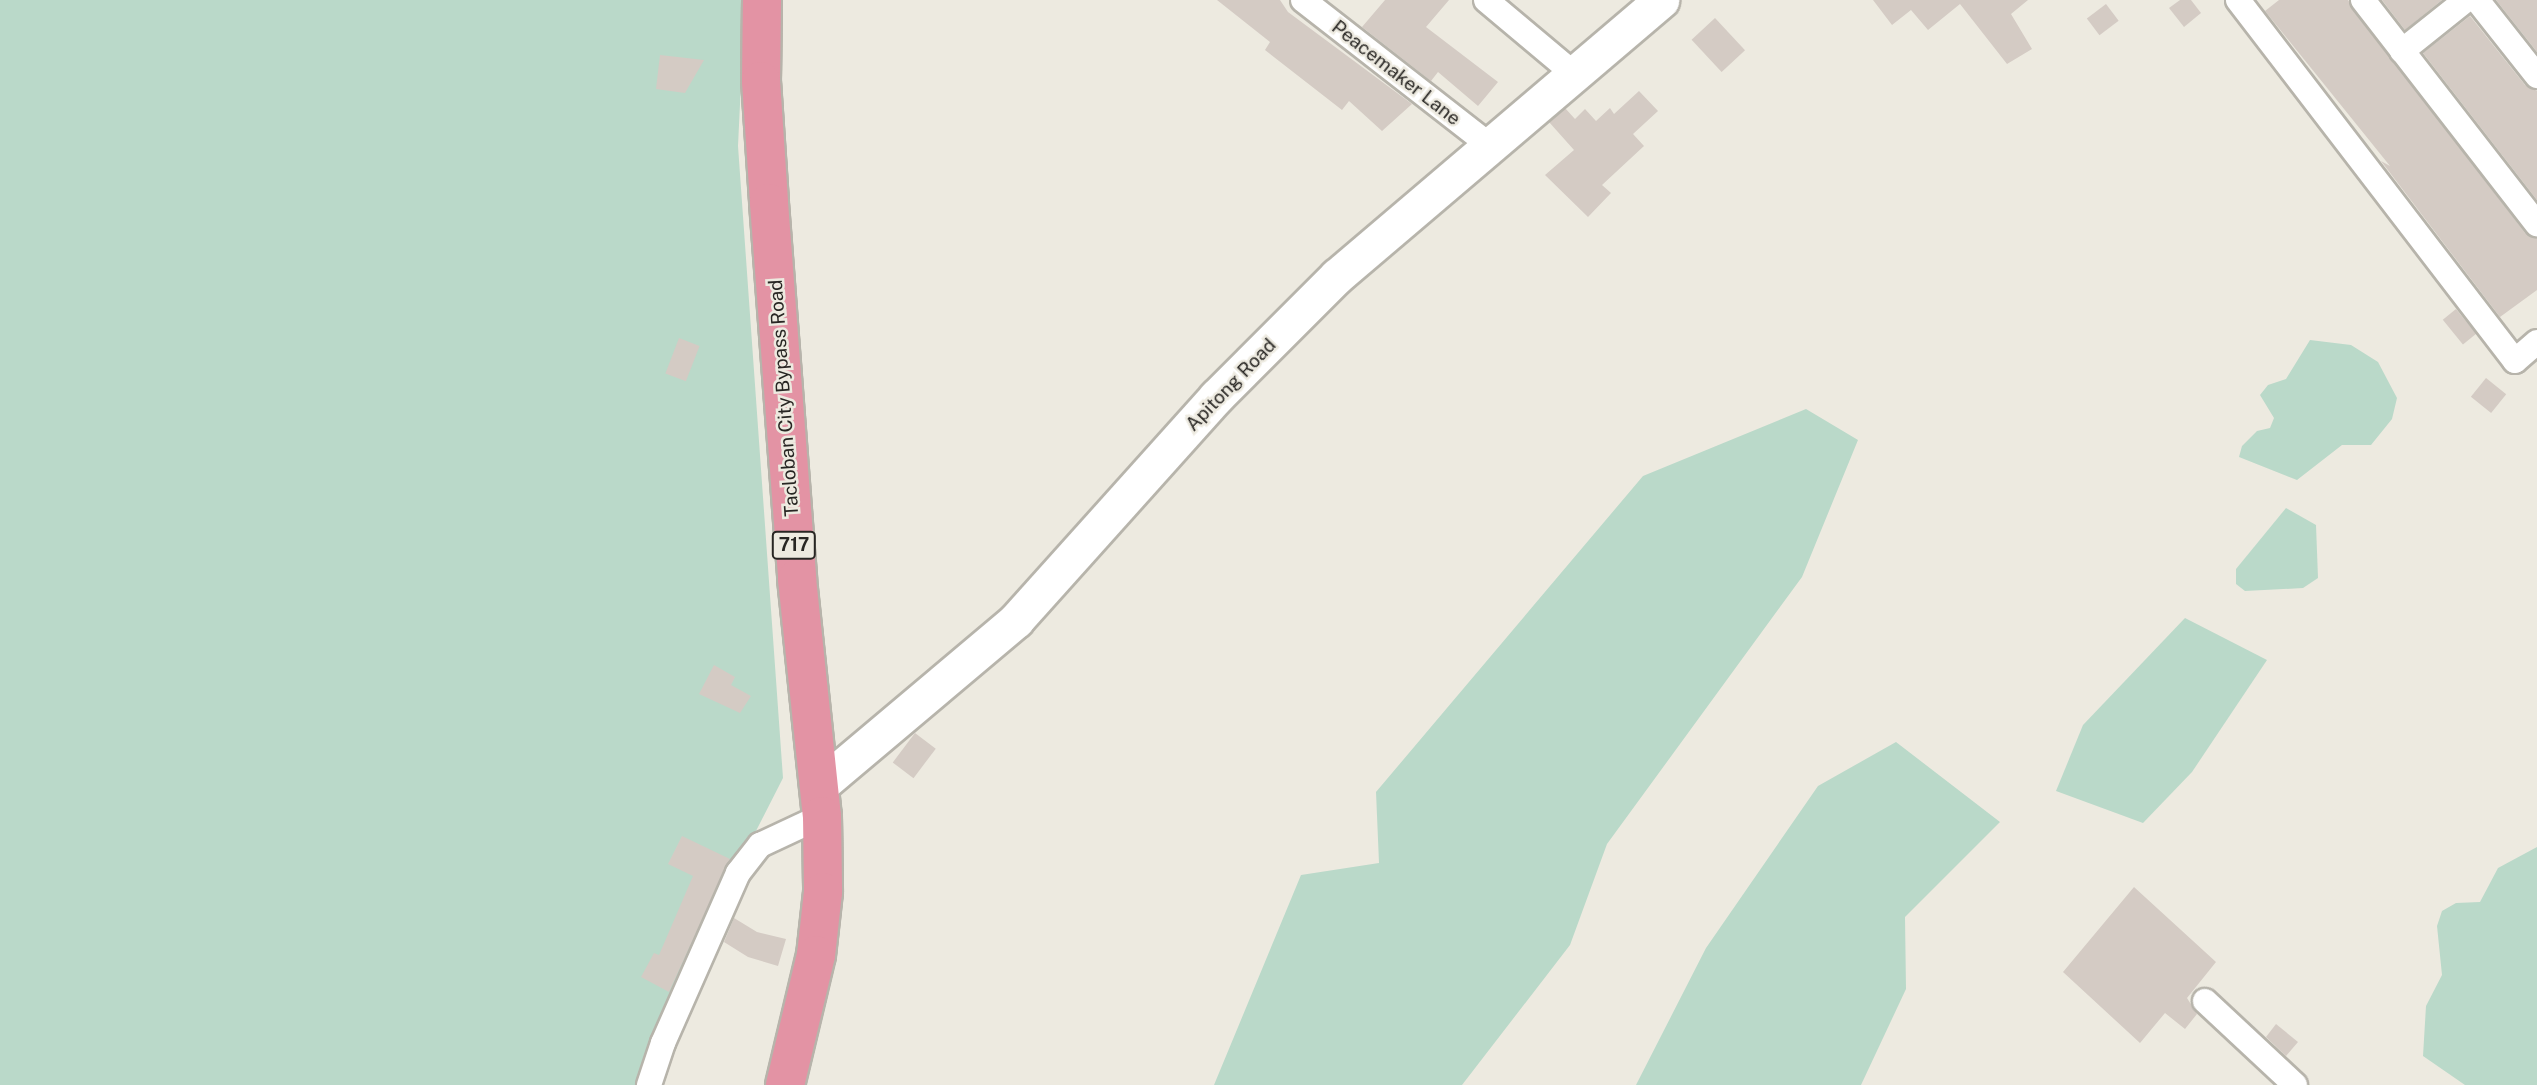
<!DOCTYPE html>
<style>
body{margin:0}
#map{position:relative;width:2537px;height:1085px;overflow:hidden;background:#edeae0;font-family:"Public Sans",sans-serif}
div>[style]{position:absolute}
.green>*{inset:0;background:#bad9c9}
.building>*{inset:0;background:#d4cbc4;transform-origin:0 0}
.roads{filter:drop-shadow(2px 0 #b7b4ab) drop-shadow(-2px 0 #b7b4ab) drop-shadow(0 2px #b7b4ab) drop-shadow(0 -2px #b7b4ab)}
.street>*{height:24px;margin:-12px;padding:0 12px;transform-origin:12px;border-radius:12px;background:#fff}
.secondary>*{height:35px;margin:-17.5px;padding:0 17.5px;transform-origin:17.5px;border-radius:17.5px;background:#fff}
.highway>*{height:38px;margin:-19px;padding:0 19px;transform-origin:19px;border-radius:19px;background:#e393a4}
span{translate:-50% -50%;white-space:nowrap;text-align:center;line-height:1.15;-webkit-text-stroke:5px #edeae0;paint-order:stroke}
.shield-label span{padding:2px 5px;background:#edeae0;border:2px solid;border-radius:5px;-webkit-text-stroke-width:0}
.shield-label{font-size:18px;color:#282623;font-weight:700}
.street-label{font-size:19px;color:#282623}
</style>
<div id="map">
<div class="green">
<div style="clip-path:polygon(0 0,745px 0,738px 146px,783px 778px,661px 1017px,638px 1085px,0 1085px)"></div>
<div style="clip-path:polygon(2310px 340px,2351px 345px,2378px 362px,2397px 398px,2392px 419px,2371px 445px,2342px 445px,2297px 480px,2239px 457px,2242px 446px,2257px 431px,2270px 428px,2274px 418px,2260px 395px,2268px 385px,2286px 379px)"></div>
<div style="clip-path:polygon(1806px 409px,1858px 440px,1802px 577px,1607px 844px,1570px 945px,1462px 1085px,1214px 1085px,1301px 875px,1379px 863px,1376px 792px,1643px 476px)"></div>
<div style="clip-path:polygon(2286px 508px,2316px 525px,2318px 578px,2303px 588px,2245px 591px,2236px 584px,2236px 569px)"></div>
<div style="clip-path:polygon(2185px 618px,2267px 660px,2192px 772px,2143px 823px,2056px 791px,2083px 725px)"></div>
<div style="clip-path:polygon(1896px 742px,2000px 822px,1905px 917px,1906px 989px,1861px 1085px,1636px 1085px,1706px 948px,1818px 786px)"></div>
<div style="clip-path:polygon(2537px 847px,2537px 1085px,2465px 1085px,2423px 1056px,2426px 1006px,2442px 975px,2437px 926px,2442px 911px,2456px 903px,2480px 902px,2498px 868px)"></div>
</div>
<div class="building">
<div style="clip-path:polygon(1217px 0,1280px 0,1288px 12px,1412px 104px,1382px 131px,1349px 101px,1342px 110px,1265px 50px,1270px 42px)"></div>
<div style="clip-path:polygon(1385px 0,1449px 0,1426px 27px,1498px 82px,1478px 106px,1438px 72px,1431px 81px,1362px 27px)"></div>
<div style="clip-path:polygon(1873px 0,2028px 0,2011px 14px,2032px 49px,2007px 64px,1960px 4px,1928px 30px,1911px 10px,1892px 25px)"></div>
<div style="clip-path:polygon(2180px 0,2191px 0,2201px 13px,2184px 27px,2169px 8px)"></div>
<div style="clip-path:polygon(2279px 0,2348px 0,2525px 233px,2537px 239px,2537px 290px,2500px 317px,2381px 161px,2390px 166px,2265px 11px)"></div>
<div style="clip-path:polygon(2382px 0,2442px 0,2405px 30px)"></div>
<div style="clip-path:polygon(2496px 0,2537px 0,2537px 52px)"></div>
<div style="left:2106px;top:4px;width:21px;height:24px;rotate:53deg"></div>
<div style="clip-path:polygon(2470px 16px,2525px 85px,2537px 91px,2537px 200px,2423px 53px)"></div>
<div style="left:1715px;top:18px;width:44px;height:32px;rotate:47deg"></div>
<div style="clip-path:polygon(660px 55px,704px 60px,685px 93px,656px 89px)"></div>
<div style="clip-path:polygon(1639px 91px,1658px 111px,1633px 134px,1644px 146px,1602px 185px,1611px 193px,1588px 217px,1545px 175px,1574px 150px,1549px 122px,1565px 108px,1575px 119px,1585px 109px,1596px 121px,1610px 108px,1614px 114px)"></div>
<div style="left:2456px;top:309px;width:32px;height:17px;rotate:51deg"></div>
<div style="left:679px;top:338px;width:22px;height:38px;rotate:21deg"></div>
<div style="left:2486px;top:378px;width:26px;height:24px;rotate:39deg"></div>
<div style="clip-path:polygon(714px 665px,735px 677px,731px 685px,751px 696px,740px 713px,699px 694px)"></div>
<div style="left:915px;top:733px;width:26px;height:37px;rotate:37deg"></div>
<div style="clip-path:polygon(682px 836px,730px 859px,669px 992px,641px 977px,654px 953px,659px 955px,693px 876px,668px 864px)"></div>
<div style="clip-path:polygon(2134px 887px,2216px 962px,2187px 998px,2197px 1014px,2185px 1029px,2165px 1013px,2140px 1043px,2063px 972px)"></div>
<div style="clip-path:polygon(734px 918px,757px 932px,786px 939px,778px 966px,748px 957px,724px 942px)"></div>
<div style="clip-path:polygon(2276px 1024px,2298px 1042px,2286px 1056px,2266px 1037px)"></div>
</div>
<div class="roads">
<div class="street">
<div style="left:1303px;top:0;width:236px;rotate:37.9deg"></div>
<div style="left:1486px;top:0;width:114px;rotate:40deg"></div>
<div style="left:2238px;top:0;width:455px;rotate:52.5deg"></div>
<div style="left:2515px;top:361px;width:29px;rotate:-41deg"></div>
<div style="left:2363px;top:0;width:284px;rotate:52.2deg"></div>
<div style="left:2477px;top:0;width:97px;rotate:51.7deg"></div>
<div style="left:2402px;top:51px;width:82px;rotate:-38.6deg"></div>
<div style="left:2205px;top:1001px;width:123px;rotate:43deg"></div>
<div style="left:649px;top:1085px;width:44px;rotate:-71.6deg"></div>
<div style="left:663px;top:1043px;width:186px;rotate:-66.2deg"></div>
<div style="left:738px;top:873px;width:36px;rotate:-52deg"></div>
<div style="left:760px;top:845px;width:68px;rotate:-25.1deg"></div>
</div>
<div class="secondary">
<div style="left:818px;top:787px;width:259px;rotate:-40.1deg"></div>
<div style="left:1016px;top:620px;width:300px;rotate:-48.1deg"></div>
<div style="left:1216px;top:397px;width:171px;rotate:-45deg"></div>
<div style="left:1337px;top:276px;width:426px;rotate:-40.4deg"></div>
</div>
<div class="highway">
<div style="left:762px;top:0;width:81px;rotate:90.7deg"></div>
<div style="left:761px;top:81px;width:122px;rotate:86.2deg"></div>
<div style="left:769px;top:203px;width:377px;rotate:85.7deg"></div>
<div style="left:797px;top:579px;width:238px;rotate:84deg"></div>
<div style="left:822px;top:816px;width:76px;rotate:89.2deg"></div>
<div style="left:823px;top:892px;width:63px;rotate:96.3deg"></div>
<div style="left:816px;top:955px;width:134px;rotate:103.4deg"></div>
</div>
</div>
<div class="shield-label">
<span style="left:794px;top:545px">717</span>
</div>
<div class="street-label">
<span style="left:1396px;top:73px;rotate:38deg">Peacemaker Lane</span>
<span style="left:1231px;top:385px;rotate:-46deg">Apitong Road</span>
<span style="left:784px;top:398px;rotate:-94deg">Tacloban City Bypass Road</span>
</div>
</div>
